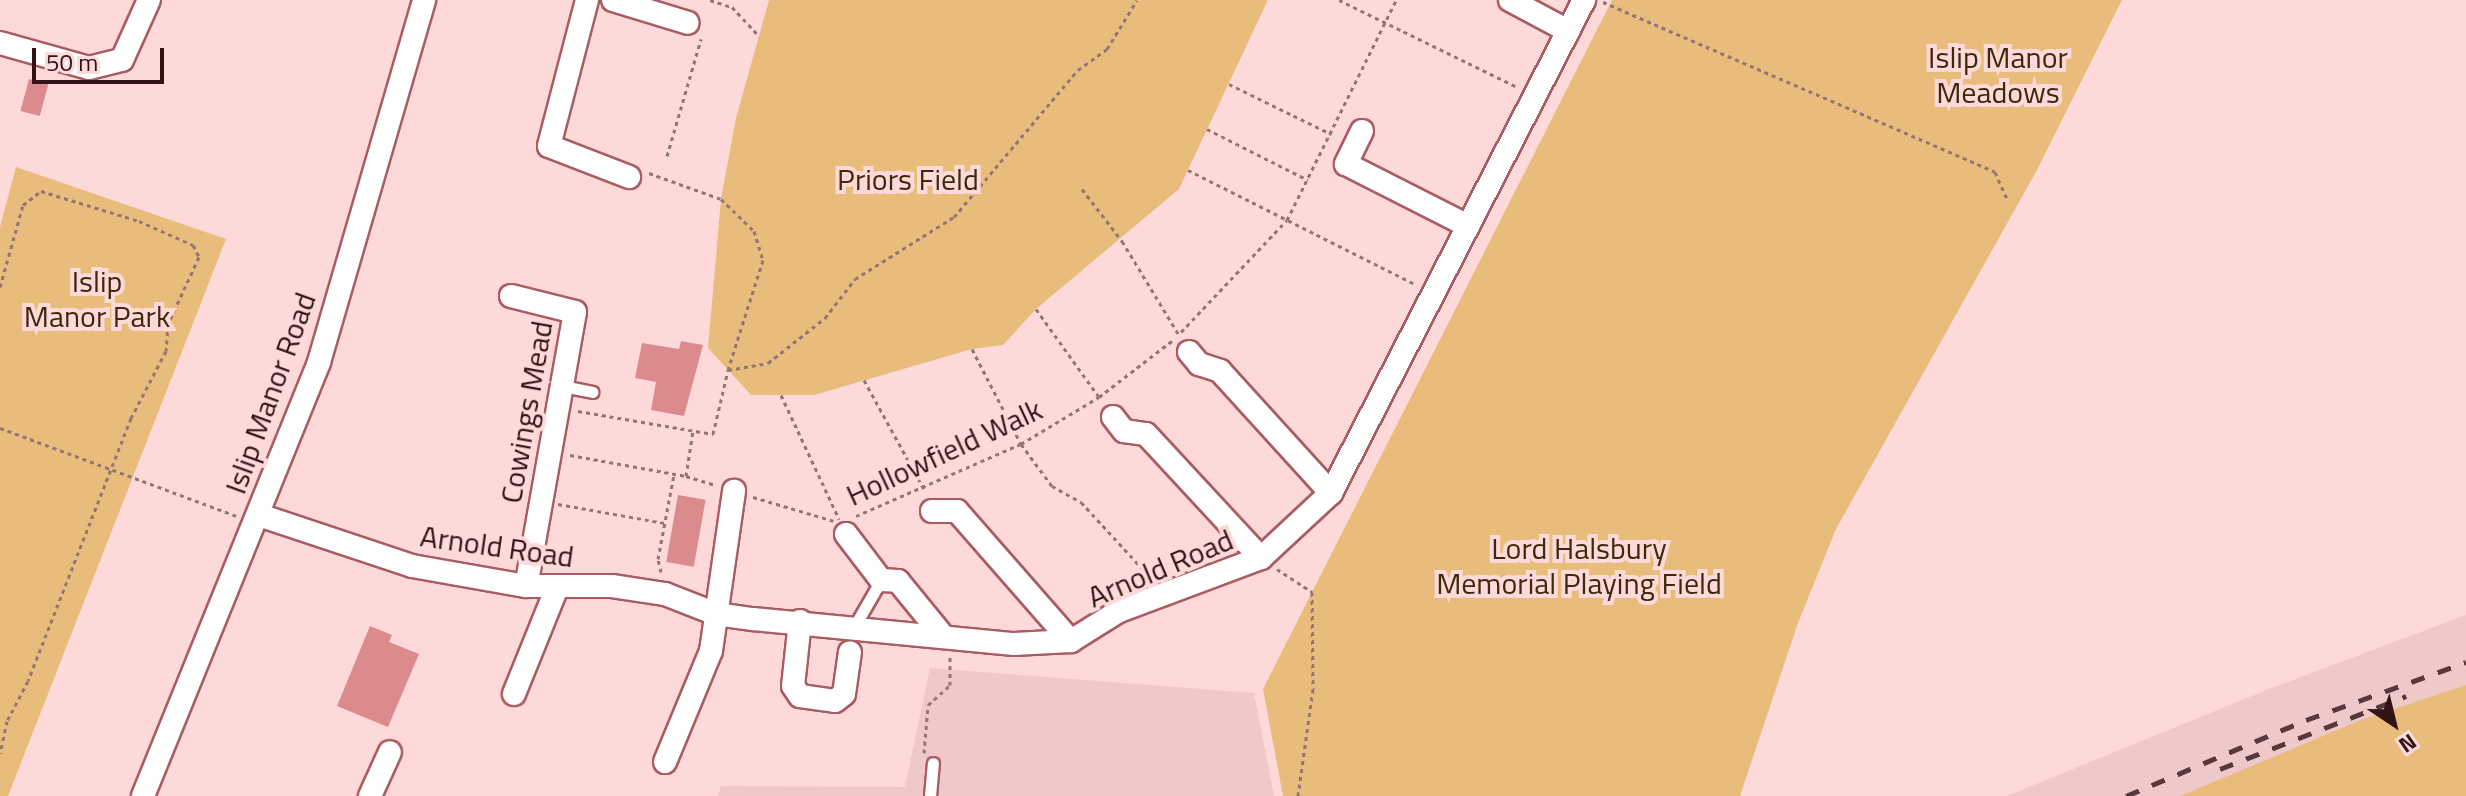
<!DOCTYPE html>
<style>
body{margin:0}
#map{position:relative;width:2466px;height:796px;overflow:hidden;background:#fdd9da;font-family:"Titillium Web",sans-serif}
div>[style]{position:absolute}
.built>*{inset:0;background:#efc8c9}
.green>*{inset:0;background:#e8bc7b}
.building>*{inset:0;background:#db8a8e;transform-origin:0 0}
.path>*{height:3px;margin-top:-1.5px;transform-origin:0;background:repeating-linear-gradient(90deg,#967476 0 4px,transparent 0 8px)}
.roads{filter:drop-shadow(2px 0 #a95d62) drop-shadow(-2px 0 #a95d62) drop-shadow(0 2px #a95d62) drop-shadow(0 -2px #a95d62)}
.lane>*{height:11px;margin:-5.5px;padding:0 5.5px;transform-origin:5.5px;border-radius:5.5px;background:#fff}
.street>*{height:22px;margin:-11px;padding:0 11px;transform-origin:11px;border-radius:11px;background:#fff}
.rail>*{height:5px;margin-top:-2.5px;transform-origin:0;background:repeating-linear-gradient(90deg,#58383b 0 14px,transparent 0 28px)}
span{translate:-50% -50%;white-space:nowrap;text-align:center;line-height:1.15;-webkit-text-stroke:8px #fdd9da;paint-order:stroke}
.park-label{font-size:30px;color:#3d2a0b}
.street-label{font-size:30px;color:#321316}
.north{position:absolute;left:2354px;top:684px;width:80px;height:80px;-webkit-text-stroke:6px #fdd9da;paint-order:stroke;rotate:145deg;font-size:22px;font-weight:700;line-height:32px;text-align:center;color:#321316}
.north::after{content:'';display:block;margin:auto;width:28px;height:36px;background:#321316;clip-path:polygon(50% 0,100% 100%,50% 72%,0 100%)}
.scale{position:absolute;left:32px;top:48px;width:132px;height:36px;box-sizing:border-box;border:4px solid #321316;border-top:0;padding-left:10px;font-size:24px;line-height:28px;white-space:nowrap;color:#321316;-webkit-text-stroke:6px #fdd9da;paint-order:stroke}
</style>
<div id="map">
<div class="built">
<div style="clip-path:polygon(2466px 615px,2466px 796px,2007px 796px,2264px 691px)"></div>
<div style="clip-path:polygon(930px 668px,1254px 693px,1274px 796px,718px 796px,721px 786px,905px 787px)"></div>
</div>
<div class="green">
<div style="clip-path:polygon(769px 0,1268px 0,1179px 189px,1036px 309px,1003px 345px,972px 349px,814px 395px,751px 395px,708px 348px,721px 199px,736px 118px)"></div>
<div style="clip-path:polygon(1612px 0,2122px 0,2037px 170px,1836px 529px,1798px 623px,1740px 796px,1283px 796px,1263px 689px)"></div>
<div style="clip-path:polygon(16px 167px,226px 239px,8px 796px,0 796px,0 227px)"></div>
<div style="clip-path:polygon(2466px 685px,2466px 796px,2180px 796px,2361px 720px)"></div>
</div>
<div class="building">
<div style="left:29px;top:79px;width:20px;height:33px;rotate:15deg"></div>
<div style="clip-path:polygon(681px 341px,703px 345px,684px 416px,651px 410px,656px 382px,635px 378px,642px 343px,679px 349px)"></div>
<div style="left:678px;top:495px;width:28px;height:68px;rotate:10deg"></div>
<div style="clip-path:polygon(370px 626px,392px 635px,389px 642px,419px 654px,388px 727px,337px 706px)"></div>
</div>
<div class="path">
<div style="left:710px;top:0;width:23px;rotate:18deg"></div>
<div style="left:732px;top:7px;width:40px;rotate:47deg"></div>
<div style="left:1339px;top:0;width:198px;rotate:26deg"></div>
<div style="left:1603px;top:2px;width:427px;rotate:23.4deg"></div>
<div style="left:1995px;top:172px;width:32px;rotate:66deg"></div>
<div style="left:1229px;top:84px;width:114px;rotate:26.1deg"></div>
<div style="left:1207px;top:129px;width:113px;rotate:26.8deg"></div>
<div style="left:667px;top:156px;width:122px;rotate:-73.8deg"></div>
<div style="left:1188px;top:170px;width:256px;rotate:26.7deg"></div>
<div style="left:649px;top:173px;width:77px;rotate:19.9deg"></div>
<div style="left:721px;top:199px;width:46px;rotate:44.1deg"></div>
<div style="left:754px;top:231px;width:30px;rotate:73deg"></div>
<div style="left:763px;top:260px;width:115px;rotate:107.7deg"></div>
<div style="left:1082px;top:189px;width:66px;rotate:52.4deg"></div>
<div style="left:1122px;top:241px;width:110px;rotate:58.8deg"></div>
<div style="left:0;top:287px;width:85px;rotate:-74.3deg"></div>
<div style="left:23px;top:205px;width:23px;rotate:-38deg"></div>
<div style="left:41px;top:191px;width:102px;rotate:17deg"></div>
<div style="left:139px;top:221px;width:59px;rotate:24deg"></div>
<div style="left:193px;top:245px;width:13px;rotate:63deg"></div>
<div style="left:199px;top:257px;width:74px;rotate:114.8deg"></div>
<div style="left:168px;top:324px;width:27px;rotate:94deg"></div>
<div style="left:166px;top:351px;width:76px;rotate:117.6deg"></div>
<div style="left:131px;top:418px;width:282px;rotate:111.4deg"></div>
<div style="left:28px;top:681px;width:45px;rotate:117.7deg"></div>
<div style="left:7px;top:721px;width:33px;rotate:102deg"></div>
<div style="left:1036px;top:309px;width:108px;rotate:54.4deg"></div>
<div style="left:1181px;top:332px;width:154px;rotate:-46.6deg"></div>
<div style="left:1287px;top:220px;width:246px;rotate:-63.6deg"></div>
<div style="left:972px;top:349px;width:107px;rotate:62.7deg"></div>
<div style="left:1021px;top:444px;width:52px;rotate:53.6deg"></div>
<div style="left:1052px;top:486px;width:33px;rotate:29deg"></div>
<div style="left:1081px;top:502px;width:103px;rotate:47.4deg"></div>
<div style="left:864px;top:380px;width:124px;rotate:61.2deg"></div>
<div style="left:781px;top:395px;width:137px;rotate:64.9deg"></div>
<div style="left:578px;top:411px;width:137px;rotate:9.7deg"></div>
<div style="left:713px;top:434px;width:66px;rotate:-76.8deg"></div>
<div style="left:728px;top:370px;width:41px;rotate:-9.9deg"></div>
<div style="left:768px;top:363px;width:73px;rotate:-38.3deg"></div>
<div style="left:825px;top:318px;width:49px;rotate:-52.4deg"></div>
<div style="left:855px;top:279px;width:117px;rotate:-32.1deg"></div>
<div style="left:954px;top:217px;width:192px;rotate:-49.9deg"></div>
<div style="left:1078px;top:70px;width:36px;rotate:-36deg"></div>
<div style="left:1107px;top:49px;width:57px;rotate:-58.5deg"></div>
<div style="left:0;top:428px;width:252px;rotate:20.4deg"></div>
<div style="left:570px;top:455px;width:118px;rotate:10.3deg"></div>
<div style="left:686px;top:476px;width:46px;rotate:-81.2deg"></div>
<div style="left:686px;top:476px;width:30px;rotate:17deg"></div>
<div style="left:753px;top:497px;width:84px;rotate:16.5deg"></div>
<div style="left:558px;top:504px;width:109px;rotate:10.1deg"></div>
<div style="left:856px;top:516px;width:180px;rotate:-23.6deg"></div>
<div style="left:1021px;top:444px;width:91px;rotate:-31.1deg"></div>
<div style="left:1099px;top:397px;width:93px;rotate:-37.6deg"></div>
<div style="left:1277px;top:569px;width:42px;rotate:33.3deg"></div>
<div style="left:1312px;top:592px;width:97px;rotate:89.4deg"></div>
<div style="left:1313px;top:689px;width:108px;rotate:98deg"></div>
<div style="left:661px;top:572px;width:13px;rotate:-103deg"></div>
<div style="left:658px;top:559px;width:86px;rotate:-79.3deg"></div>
<div style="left:924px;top:753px;width:48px;rotate:-85.2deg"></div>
<div style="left:928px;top:705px;width:30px;rotate:-42deg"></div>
<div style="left:950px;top:685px;width:28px;rotate:-90deg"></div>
</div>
<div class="roads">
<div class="lane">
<div style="left:562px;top:386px;width:31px;rotate:11deg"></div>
<div style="left:854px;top:627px;width:54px;rotate:-60.1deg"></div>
<div style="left:930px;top:796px;width:33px;rotate:-85deg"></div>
</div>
<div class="street">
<div style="left:587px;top:0;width:151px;rotate:104.6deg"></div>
<div style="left:549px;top:146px;width:86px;rotate:21.2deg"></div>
<div style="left:613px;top:0;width:78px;rotate:17deg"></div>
<div style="left:1510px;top:0;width:66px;rotate:28.1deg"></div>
<div style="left:0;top:43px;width:92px;rotate:15.7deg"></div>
<div style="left:89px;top:68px;width:34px;rotate:-14deg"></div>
<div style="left:122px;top:60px;width:66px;rotate:-65.8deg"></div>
<div style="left:1362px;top:131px;width:37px;rotate:116deg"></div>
<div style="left:1346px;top:164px;width:137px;rotate:26.9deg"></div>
<div style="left:511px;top:296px;width:66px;rotate:14deg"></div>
<div style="left:575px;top:312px;width:278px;rotate:100.1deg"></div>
<div style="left:1189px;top:352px;width:16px;rotate:50deg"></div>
<div style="left:1199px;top:364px;width:22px;rotate:18deg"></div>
<div style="left:1220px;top:371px;width:165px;rotate:47.7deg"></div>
<div style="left:1113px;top:417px;width:18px;rotate:52deg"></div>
<div style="left:1124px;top:431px;width:22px;rotate:8deg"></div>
<div style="left:1146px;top:434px;width:169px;rotate:47.2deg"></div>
<div style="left:932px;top:511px;width:25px"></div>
<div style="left:957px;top:511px;width:173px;rotate:48.8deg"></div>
<div style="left:259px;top:515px;width:161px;rotate:18.4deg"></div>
<div style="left:412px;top:566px;width:116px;rotate:10deg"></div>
<div style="left:526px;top:586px;width:86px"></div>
<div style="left:612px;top:586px;width:54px;rotate:8.6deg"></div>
<div style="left:665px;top:594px;width:55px;rotate:21.4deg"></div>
<div style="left:716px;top:614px;width:37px;rotate:8deg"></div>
<div style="left:753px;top:619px;width:262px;rotate:5.5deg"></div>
<div style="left:1014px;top:644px;width:57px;rotate:-3deg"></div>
<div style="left:1071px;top:641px;width:57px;rotate:-32deg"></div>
<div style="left:1119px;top:611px;width:152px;rotate:-20.5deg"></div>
<div style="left:1261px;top:558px;width:96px;rotate:-42.9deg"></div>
<div style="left:1331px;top:493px;width:554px;rotate:-62.83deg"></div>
<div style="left:846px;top:534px;width:58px;rotate:52.7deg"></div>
<div style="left:881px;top:580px;width:17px;rotate:3deg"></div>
<div style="left:898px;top:581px;width:71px;rotate:50.7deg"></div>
<div style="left:800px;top:621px;width:65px;rotate:96.1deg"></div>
<div style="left:793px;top:686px;width:12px;rotate:55deg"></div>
<div style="left:800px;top:696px;width:35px;rotate:8deg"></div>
<div style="left:835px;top:701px;width:11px;rotate:-38deg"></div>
<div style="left:844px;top:694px;width:42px;rotate:-81.9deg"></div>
<div style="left:514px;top:694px;width:112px;rotate:-68deg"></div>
<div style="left:665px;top:762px;width:120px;rotate:-67.5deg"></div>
<div style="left:711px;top:651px;width:162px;rotate:-81.8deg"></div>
<div style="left:143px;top:796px;width:468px;rotate:-67.9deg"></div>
<div style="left:319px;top:362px;width:377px;rotate:-73.8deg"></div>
<div style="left:370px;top:796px;width:48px;rotate:-65.6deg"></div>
</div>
</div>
<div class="rail">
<div style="left:2220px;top:769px;width:200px;rotate:-21.4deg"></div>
<div style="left:2126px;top:796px;width:195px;rotate:-22.9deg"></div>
<div style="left:2306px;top:720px;width:170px;rotate:-19.9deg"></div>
</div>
<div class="park-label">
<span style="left:1998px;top:74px">Islip Manor<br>Meadows</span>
<span style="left:908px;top:179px">Priors Field</span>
<span style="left:97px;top:298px">Islip<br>Manor Park</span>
<span style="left:1579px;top:565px">Lord Halsbury<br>Memorial Playing Field</span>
</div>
<div class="street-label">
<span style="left:270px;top:393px;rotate:-70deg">Islip Manor Road</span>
<span style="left:526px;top:412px;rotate:-80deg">Cowings Mead</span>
<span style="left:944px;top:452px;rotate:-25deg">Hollowfield Walk</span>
<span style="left:497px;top:546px;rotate:8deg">Arnold Road</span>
<span style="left:1160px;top:568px;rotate:-23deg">Arnold Road</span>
</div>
<div class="north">N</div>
<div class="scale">50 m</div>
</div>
